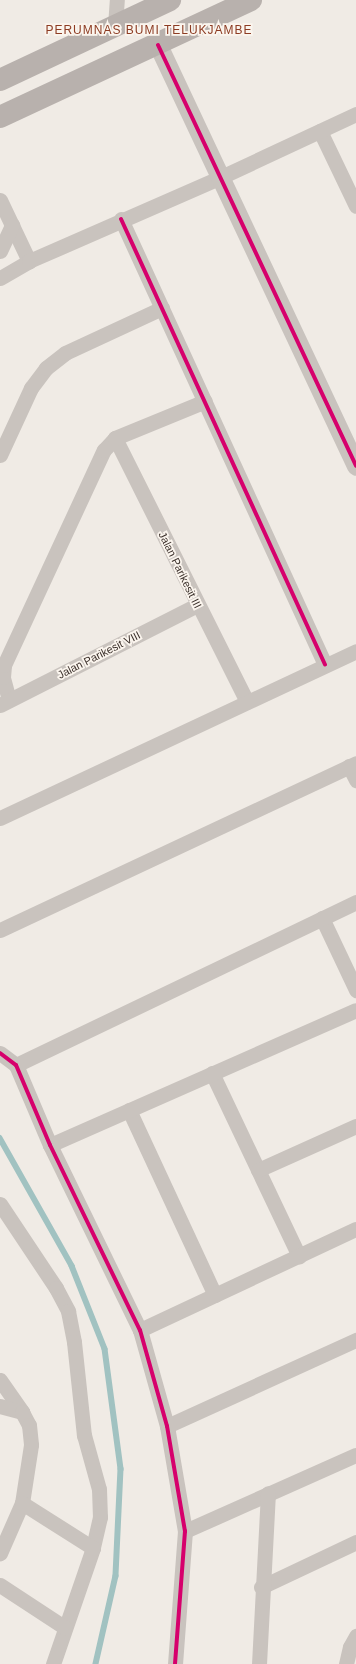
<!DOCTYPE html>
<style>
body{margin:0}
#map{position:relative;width:356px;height:1664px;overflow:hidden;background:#f0ebe5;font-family:Arial,sans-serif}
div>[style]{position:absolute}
.stream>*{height:5.5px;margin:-2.75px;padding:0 2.75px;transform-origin:2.75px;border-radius:2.75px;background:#a1c2c1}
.minor>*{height:15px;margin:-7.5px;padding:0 7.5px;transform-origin:7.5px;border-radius:7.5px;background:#c9c3be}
.tertiary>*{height:19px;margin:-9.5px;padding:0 9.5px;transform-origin:9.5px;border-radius:9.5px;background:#c9c3be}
.primary>*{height:22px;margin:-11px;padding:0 11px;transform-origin:11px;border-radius:11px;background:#b8b1ad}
.cycleway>*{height:4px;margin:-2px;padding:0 2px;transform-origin:2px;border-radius:2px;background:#d6006c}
span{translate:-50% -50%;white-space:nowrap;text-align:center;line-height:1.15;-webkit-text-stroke:3.5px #fbf5ee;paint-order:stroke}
.street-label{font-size:11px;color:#3b302b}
.neighbourhood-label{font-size:12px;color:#8c3b22;letter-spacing:1px}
</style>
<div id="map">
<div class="stream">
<div style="left:0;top:1138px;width:147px;rotate:60.6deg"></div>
<div style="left:72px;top:1266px;width:89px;rotate:68.3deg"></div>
<div style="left:105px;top:1349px;width:121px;rotate:82.4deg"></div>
<div style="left:121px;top:1469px;width:107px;rotate:92.7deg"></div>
<div style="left:116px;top:1576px;width:90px;rotate:102.8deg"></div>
</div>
<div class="minor">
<div style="left:115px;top:26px;width:26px;rotate:-86deg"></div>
<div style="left:320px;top:131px;width:83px;rotate:64.4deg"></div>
<div style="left:0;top:200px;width:68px;rotate:64.6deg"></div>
<div style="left:121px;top:219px;width:490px;rotate:65.4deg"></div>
<div style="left:0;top:251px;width:29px;rotate:-65deg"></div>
<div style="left:0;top:278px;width:34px;rotate:-30deg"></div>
<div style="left:29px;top:261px;width:210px;rotate:-23.6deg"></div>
<div style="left:221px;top:177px;width:149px;rotate:-25deg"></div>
<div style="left:115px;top:438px;width:295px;rotate:63.4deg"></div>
<div style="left:0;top:455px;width:74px;rotate:-65.2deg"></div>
<div style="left:31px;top:388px;width:25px;rotate:-53deg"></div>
<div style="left:46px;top:368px;width:24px;rotate:-38deg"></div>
<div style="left:65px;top:353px;width:107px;rotate:-24.9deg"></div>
<div style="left:9px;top:700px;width:24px;rotate:-105deg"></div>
<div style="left:3px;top:677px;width:12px;rotate:-85deg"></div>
<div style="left:4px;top:665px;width:237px;rotate:-65.1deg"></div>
<div style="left:104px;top:450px;width:16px;rotate:-47deg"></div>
<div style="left:115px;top:438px;width:97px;rotate:-22.3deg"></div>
<div style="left:0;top:705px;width:221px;rotate:-26.9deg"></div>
<div style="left:349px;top:766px;width:16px;rotate:63deg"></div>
<div style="left:0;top:818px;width:393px;rotate:-25.1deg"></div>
<div style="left:322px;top:918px;width:80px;rotate:64.7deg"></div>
<div style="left:0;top:930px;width:393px;rotate:-25.1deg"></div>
<div style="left:0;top:1053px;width:20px;rotate:37deg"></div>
<div style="left:16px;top:1065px;width:87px;rotate:67deg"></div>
<div style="left:50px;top:1145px;width:206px;rotate:64.1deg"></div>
<div style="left:140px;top:1330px;width:100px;rotate:74.3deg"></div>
<div style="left:167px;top:1426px;width:107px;rotate:80.3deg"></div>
<div style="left:185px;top:1531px;width:133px;rotate:94.3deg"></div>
<div style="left:16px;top:1065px;width:377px;rotate:-25.6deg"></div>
<div style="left:212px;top:1073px;width:203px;rotate:64.6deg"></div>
<div style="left:129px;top:1110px;width:204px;rotate:65.1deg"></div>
<div style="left:50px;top:1145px;width:334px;rotate:-23.8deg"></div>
<div style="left:258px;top:1170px;width:107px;rotate:-24.2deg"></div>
<div style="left:0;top:1204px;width:101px;rotate:56.3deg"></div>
<div style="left:56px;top:1288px;width:26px;rotate:62deg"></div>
<div style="left:68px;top:1311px;width:32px;rotate:79deg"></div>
<div style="left:74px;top:1342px;width:94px;rotate:83.9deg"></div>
<div style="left:84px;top:1435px;width:56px;rotate:74.5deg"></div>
<div style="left:99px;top:1489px;width:28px;rotate:88deg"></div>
<div style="left:100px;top:1517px;width:32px;rotate:103deg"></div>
<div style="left:93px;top:1548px;width:123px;rotate:109deg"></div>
<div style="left:140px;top:1330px;width:238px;rotate:-25.1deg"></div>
<div style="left:0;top:1380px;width:39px;rotate:55deg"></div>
<div style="left:0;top:1406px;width:23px;rotate:15deg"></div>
<div style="left:22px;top:1412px;width:15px;rotate:62deg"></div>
<div style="left:29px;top:1425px;width:20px;rotate:84deg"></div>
<div style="left:31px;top:1445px;width:59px;rotate:98.8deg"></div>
<div style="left:22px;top:1503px;width:55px;rotate:113.7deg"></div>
<div style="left:167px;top:1426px;width:208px;rotate:-24.5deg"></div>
<div style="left:22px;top:1503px;width:84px;rotate:32.4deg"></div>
<div style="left:185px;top:1531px;width:187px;rotate:-24deg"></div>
<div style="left:0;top:1585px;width:77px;rotate:33.3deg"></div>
<div style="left:261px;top:1587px;width:105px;rotate:-25.3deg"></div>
<div style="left:259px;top:1664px;width:171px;rotate:-87deg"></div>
<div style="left:346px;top:1664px;width:17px;rotate:-77deg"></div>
<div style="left:350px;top:1647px;width:13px;rotate:-61deg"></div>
</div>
<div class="tertiary">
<div style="left:158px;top:45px;width:465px;rotate:64.8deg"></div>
</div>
<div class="primary">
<div style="left:0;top:80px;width:188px;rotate:-25.2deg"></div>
<div style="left:0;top:117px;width:277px;rotate:-25deg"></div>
</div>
<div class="cycleway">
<div style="left:158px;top:45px;width:465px;rotate:64.8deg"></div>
<div style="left:121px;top:219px;width:490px;rotate:65.4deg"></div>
<div style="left:0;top:1053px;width:20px;rotate:37deg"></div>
<div style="left:16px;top:1065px;width:87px;rotate:67deg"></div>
<div style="left:50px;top:1145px;width:206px;rotate:64.1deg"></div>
<div style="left:140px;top:1330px;width:100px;rotate:74.3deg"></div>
<div style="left:167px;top:1426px;width:107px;rotate:80.3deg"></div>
<div style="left:185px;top:1531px;width:133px;rotate:94.3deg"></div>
</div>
<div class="street-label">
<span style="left:180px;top:570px;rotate:64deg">Jalan Parikesit III</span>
<span style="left:99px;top:655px;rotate:-27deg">Jalan Parikesit VIII</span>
</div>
<div class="neighbourhood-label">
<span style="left:149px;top:31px">PERUMNAS BUMI TELUKJAMBE</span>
</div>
</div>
